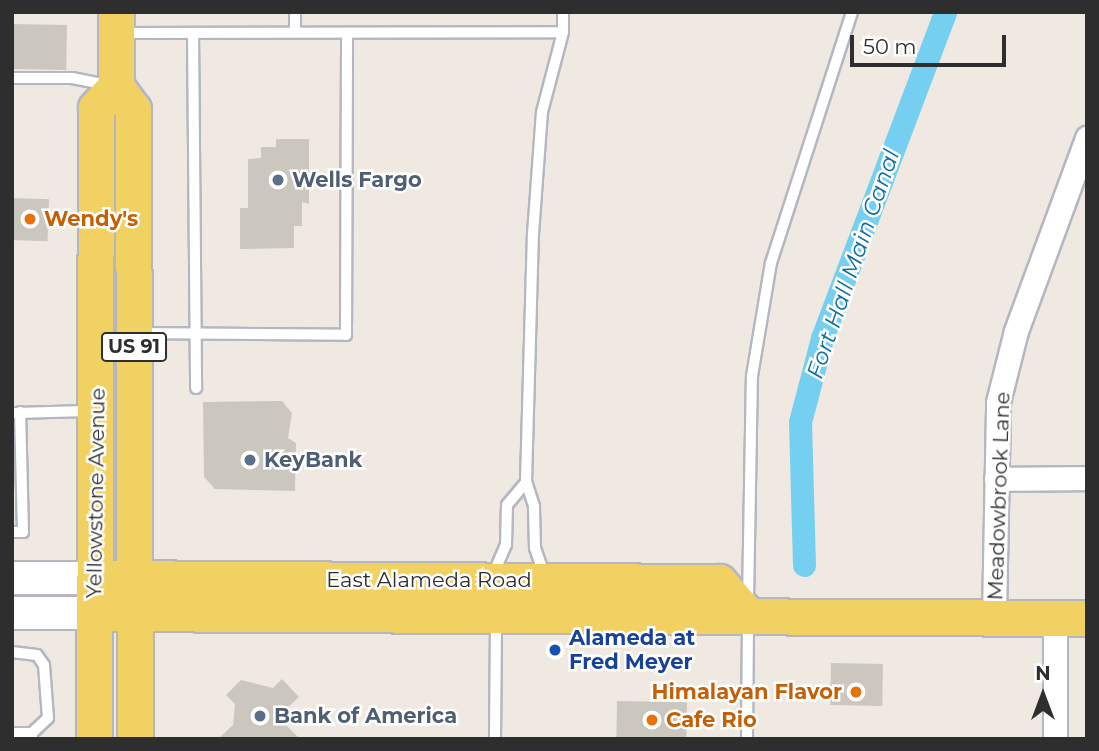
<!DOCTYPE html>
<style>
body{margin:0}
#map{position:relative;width:1099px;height:751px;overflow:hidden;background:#efe9e1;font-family:Montserrat,sans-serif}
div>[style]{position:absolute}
.canal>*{height:23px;margin:-11.5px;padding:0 11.5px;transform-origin:11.5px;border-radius:11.5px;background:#75cff0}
.building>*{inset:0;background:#cbc7bf;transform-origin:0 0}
.roads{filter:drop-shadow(2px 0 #b4b7c1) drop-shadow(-2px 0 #b4b7c1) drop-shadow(0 2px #b4b7c1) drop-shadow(0 -2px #b4b7c1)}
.service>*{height:10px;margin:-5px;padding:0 5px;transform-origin:5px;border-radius:5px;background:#fff}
.minor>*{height:23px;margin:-11.5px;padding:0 11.5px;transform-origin:11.5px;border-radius:11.5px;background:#fff}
.secondary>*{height:32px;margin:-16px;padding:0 16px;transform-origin:16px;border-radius:16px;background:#fff}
.primary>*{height:35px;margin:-17.5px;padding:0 17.5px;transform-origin:17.5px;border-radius:17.5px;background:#f2d163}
.dots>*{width:19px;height:19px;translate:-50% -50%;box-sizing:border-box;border:4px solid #fff;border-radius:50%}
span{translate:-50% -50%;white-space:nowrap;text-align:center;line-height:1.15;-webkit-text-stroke:5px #fff;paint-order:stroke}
.shield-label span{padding:2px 5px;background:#fff;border:2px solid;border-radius:5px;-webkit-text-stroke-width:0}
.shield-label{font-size:19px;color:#2e2e2e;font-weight:700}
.service-label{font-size:21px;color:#4e5e75;font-weight:700}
.left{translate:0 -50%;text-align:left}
.food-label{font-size:21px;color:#c56008;font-weight:700}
.right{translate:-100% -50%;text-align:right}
.street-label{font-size:21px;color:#2e2e2e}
.transit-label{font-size:21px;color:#164399;font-weight:700}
.water-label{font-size:23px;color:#0d6fa3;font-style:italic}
.frame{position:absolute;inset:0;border:14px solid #2e2e2e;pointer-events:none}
.north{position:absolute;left:1008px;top:660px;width:70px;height:70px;-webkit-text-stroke:5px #fff;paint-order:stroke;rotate:0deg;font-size:19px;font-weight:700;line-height:28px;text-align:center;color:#2e2e2e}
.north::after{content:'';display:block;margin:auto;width:24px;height:32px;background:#2e2e2e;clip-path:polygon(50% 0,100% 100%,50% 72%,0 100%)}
.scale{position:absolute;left:850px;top:35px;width:156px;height:32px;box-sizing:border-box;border:4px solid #2e2e2e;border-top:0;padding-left:9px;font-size:21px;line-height:24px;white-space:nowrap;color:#2e2e2e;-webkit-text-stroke:5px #fff;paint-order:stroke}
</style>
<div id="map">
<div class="canal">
<div style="left:804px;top:565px;width:143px;rotate:-91.6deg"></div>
<div style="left:800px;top:422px;width:87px;rotate:-75.3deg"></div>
<div style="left:822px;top:338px;width:348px;rotate:-69.3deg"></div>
</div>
<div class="building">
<div style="left:12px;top:24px;width:55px;height:45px;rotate:1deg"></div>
<div style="clip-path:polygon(276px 139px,309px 139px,309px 204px,302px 202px,302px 226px,294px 226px,294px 248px,240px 249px,240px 208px,248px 208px,248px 159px,261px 158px,261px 147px,276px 147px)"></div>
<div style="left:12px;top:198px;width:37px;height:42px;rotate:2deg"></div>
<div style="clip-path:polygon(282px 401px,292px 413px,288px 438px,296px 443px,295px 491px,215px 489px,204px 477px,203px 402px)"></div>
<div style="left:831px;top:663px;width:52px;height:42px;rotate:1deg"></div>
<div style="clip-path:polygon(282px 679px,299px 697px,287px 708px,284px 723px,300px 739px,218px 739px,233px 725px,235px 704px,226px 695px,241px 680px,273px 688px)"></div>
<div style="left:617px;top:701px;width:70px;height:38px;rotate:1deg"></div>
</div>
<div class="roads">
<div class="service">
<div style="left:295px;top:12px;width:20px;rotate:90deg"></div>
<div style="left:119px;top:33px;width:444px;rotate:-0.1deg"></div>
<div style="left:193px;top:33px;width:355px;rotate:89.5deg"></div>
<div style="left:12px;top:78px;width:60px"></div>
<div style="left:72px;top:78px;width:36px;rotate:11deg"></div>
<div style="left:137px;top:333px;width:209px;rotate:0.5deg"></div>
<div style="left:346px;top:335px;width:301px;rotate:-89.8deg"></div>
<div style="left:12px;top:413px;width:78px;rotate:-1.5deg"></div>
<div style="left:12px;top:532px;width:11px"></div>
<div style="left:23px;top:532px;width:120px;rotate:-91.4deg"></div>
<div style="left:493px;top:575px;width:33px;rotate:-67deg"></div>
<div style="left:506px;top:545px;width:40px;rotate:-88.6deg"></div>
<div style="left:507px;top:505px;width:30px;rotate:-50deg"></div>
<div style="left:545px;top:577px;width:31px;rotate:-109deg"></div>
<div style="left:535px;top:548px;width:42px;rotate:-91.4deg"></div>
<div style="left:534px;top:506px;width:25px;rotate:-108deg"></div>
<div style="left:526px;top:482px;width:248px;rotate:-88.4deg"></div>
<div style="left:533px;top:234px;width:122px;rotate:-85.8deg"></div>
<div style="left:542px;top:112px;width:83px;rotate:-75.3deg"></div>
<div style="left:563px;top:32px;width:20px;rotate:-90deg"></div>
<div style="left:748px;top:601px;width:225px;rotate:-89deg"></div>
<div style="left:752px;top:376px;width:115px;rotate:-80.5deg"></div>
<div style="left:771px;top:263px;width:264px;rotate:-72.1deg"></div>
<div style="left:12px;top:652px;width:25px;rotate:7deg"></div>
<div style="left:37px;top:655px;width:12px;rotate:55deg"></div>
<div style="left:44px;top:665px;width:53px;rotate:85.7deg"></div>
<div style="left:48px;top:718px;width:22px;rotate:137deg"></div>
<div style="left:12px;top:733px;width:20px"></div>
<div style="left:32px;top:733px;width:5px;rotate:90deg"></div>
<div style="left:495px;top:739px;width:119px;rotate:-89.5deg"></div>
<div style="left:747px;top:739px;width:119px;rotate:-89.5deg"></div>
</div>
<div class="minor">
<div style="left:996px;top:479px;width:91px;rotate:-0.6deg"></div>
<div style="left:994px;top:617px;width:215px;rotate:-88.9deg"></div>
<div style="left:998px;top:402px;width:73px;rotate:-75.8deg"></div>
<div style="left:1016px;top:331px;width:206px;rotate:-69.8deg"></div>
<div style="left:1055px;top:739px;width:122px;rotate:-90deg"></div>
</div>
<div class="secondary">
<div style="left:12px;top:578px;width:83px"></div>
<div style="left:12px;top:613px;width:82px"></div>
</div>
<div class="primary">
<div style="left:116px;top:12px;width:74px;rotate:90deg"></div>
<div style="left:116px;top:86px;width:29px;rotate:54deg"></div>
<div style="left:133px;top:109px;width:630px;rotate:89.82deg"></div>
<div style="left:95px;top:578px;width:624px;rotate:0.37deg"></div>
<div style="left:719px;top:582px;width:44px;rotate:48.7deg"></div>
<div style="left:94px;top:613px;width:993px;rotate:0.29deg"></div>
<div style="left:94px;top:739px;width:631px;rotate:-89.82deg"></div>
<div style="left:96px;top:108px;width:30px;rotate:-48deg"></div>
</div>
</div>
<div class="dots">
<div style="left:278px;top:180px;background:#5c6f8a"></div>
<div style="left:30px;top:219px;background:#e8710a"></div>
<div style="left:250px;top:460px;background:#5c6f8a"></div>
<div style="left:555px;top:650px;background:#1a4fb4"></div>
<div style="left:856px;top:692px;background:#e8710a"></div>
<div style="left:260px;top:716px;background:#5c6f8a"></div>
<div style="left:652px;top:720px;background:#e8710a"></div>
</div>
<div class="shield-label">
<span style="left:134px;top:347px">US 91</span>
</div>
<div class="service-label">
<span class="left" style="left:292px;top:180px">Wells Fargo</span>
<span class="left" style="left:264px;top:460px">KeyBank</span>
<span class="left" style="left:274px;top:716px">Bank of America</span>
</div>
<div class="food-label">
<span class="left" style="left:44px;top:219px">Wendy's</span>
<span class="right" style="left:842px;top:692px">Himalayan Flavor</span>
<span class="left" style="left:666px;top:720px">Cafe Rio</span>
</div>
<div class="street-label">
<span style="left:96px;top:493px;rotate:-89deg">Yellowstone Avenue</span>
<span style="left:999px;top:496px;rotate:-88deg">Meadowbrook Lane</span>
<span style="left:429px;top:580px">East Alameda Road</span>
</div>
<div class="transit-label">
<span class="left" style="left:569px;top:650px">Alameda at<br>Fred Meyer</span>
</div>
<div class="water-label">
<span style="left:853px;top:264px;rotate:-71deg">Fort Hall Main Canal</span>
</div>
<div class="frame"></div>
<div class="north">N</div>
<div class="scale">50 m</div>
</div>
